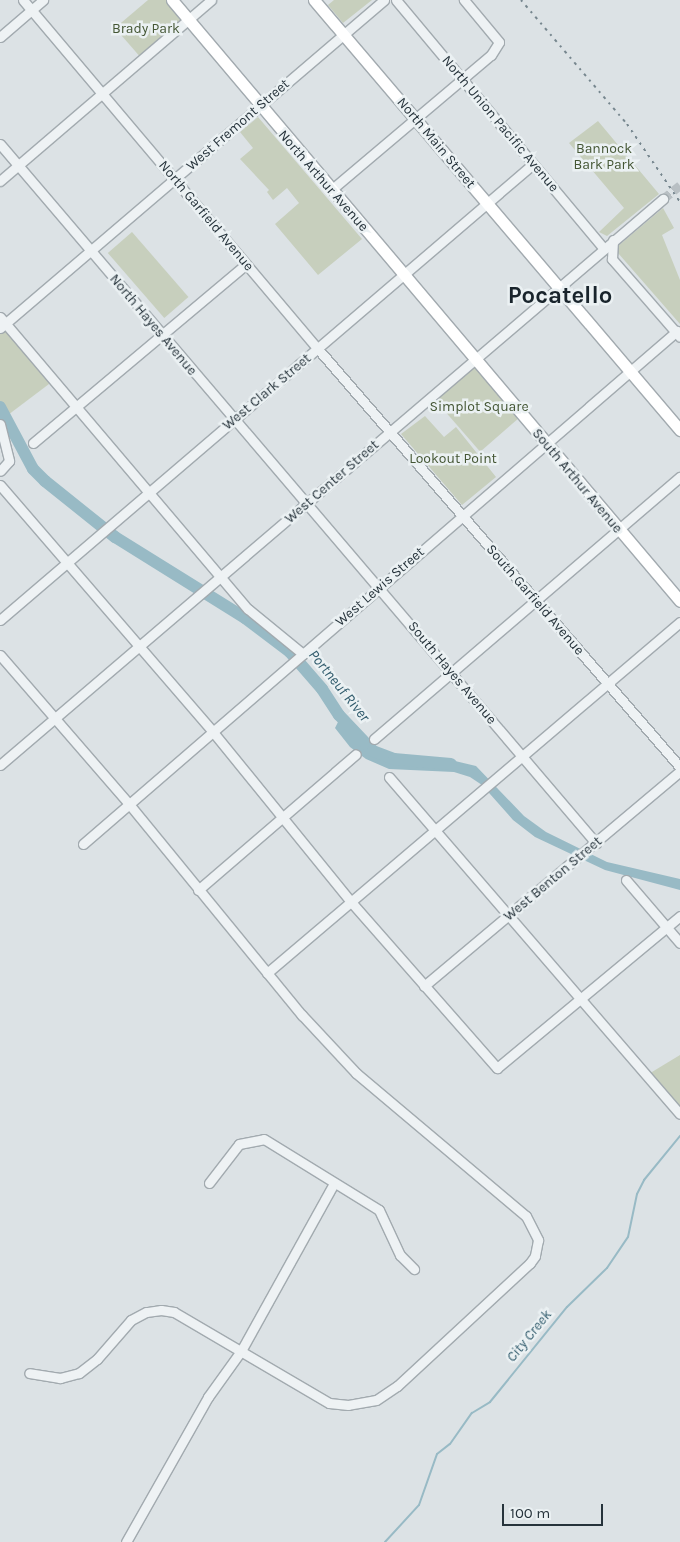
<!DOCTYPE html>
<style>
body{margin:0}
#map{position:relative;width:680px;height:1542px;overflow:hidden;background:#dce2e5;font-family:Karla,sans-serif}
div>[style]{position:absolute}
.green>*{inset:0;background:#c7cfbd;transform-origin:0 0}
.water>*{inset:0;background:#98bac5}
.stream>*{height:2px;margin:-1px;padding:0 1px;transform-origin:1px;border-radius:1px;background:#98bac5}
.river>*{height:12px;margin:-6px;padding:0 6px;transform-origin:6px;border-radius:6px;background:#98bac5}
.minor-tunnel>*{height:9px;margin-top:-4.5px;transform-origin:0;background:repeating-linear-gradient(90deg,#b8bfc3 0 9px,transparent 0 13.5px)}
.roads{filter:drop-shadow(1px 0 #a2aaaf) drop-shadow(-1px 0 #a2aaaf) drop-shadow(0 1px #a2aaaf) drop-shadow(0 -1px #a2aaaf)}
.minor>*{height:9px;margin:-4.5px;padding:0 4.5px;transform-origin:4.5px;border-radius:4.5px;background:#eef2f4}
.major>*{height:11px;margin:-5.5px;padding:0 5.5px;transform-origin:5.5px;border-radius:5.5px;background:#fff}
.rail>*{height:2px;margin-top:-1px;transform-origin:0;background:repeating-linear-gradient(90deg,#76868e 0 2.5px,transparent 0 7.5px)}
span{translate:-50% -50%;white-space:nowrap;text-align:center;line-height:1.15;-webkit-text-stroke:5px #ebf1f3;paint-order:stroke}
.park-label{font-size:14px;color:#445634}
.street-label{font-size:14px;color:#26333b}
.water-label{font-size:15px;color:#325c6d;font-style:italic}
.town-label{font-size:24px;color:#19242c;font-weight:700}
.scale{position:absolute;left:502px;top:1504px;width:101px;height:22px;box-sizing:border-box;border:2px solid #26333b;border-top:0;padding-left:6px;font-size:15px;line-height:18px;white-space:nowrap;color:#26333b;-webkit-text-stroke:4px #ebf1f3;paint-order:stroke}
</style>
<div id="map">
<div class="green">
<div style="clip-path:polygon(148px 0,172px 0,188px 19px,142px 59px,115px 28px)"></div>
<div style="clip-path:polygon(334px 0,372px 0,343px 23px,328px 5px)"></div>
<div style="clip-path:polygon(258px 117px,362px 239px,318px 275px,275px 224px,299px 203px,287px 188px,273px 200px,267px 192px,269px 190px,240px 159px,253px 148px,240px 132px)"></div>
<div style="clip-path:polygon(598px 121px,659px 194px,607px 236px,599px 232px,624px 208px,569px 143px)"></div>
<div style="clip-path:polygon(663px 208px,674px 228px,662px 235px,680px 280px,680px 324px,618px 253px,618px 246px)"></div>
<div style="left:132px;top:232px;width:86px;height:32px;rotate:49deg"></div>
<div style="clip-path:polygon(0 317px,53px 381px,0 421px)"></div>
<div style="left:476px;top:360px;width:72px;height:57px;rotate:49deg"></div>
<div style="clip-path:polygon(425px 416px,444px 437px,456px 427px,496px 477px,462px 505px,401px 434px)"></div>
<div style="clip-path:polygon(680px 1055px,680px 1114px,647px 1075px)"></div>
</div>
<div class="water">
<div style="clip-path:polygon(341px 716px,362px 746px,390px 762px,416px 766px,455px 761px,476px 766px,524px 816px,546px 832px,607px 862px,680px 879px,680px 890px,605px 870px,535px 837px,513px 820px,482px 785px,470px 777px,454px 772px,389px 769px,366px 759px,350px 747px,335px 728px)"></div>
</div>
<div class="stream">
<div style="left:385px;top:1542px;width:50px;rotate:-47.4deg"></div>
<div style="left:419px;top:1505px;width:54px;rotate:-70.6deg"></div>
<div style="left:437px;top:1454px;width:16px;rotate:-38deg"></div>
<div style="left:450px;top:1444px;width:38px;rotate:-55deg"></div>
<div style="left:472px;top:1413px;width:21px;rotate:-31deg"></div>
<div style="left:490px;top:1402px;width:122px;rotate:-51deg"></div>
<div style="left:567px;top:1307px;width:56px;rotate:-44.3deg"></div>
<div style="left:607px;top:1268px;width:37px;rotate:-56deg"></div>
<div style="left:628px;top:1237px;width:44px;rotate:-78.2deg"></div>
<div style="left:637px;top:1194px;width:16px;rotate:-63deg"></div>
<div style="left:644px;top:1180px;width:57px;rotate:-50.7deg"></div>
</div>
<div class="river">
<div style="left:0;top:407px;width:70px;rotate:62deg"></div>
<div style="left:33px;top:469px;width:17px;rotate:45deg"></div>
<div style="left:45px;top:481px;width:90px;rotate:38.7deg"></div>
<div style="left:115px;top:537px;width:153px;rotate:31.9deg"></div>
<div style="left:245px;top:618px;width:56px;rotate:37.1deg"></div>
<div style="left:290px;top:652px;width:49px;rotate:49.1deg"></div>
<div style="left:322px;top:689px;width:31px;rotate:57deg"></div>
<div style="left:339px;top:715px;width:50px;rotate:46.6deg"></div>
<div style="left:373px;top:751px;width:22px;rotate:21deg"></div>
<div style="left:394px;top:759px;width:57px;rotate:5deg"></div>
</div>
<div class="minor-tunnel">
<div style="left:663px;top:199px;width:22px;rotate:-39deg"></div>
</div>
<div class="roads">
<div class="minor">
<div style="left:23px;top:0;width:457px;rotate:49.8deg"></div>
<div style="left:318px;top:349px;width:553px;rotate:49.11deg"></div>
<div style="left:396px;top:0;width:324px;rotate:50.1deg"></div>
<div style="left:0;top:37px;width:57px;rotate:-40.7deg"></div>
<div style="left:0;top:144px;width:919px;rotate:49.55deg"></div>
<div style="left:0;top:181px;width:278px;rotate:-40.6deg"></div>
<div style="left:331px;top:190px;width:209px;rotate:-40.2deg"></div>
<div style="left:491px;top:55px;width:15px;rotate:-58deg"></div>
<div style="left:499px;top:42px;width:55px;rotate:-129.8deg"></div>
<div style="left:613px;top:240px;width:19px;rotate:93deg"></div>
<div style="left:612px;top:259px;width:103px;rotate:48.9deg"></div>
<div style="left:0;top:317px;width:383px;rotate:49.7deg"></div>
<div style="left:248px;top:609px;width:71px;rotate:39.3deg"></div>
<div style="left:0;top:328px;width:505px;rotate:-40.5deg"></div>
<div style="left:0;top:424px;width:38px;rotate:76deg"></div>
<div style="left:9px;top:461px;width:13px;rotate:132deg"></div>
<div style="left:33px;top:443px;width:278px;rotate:-40deg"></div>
<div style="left:0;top:485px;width:326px;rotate:49.2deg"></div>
<div style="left:213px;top:732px;width:220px;rotate:50.9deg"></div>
<div style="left:352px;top:903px;width:220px;rotate:48.7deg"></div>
<div style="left:497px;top:1068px;width:238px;rotate:-39.7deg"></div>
<div style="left:0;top:620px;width:701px;rotate:-40.55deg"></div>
<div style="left:0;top:655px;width:197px;rotate:49.1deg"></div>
<div style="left:129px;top:804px;width:273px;rotate:50.7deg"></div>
<div style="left:302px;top:1015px;width:79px;rotate:47deg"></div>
<div style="left:356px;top:1073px;width:222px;rotate:40.1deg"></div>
<div style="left:526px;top:1216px;width:27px;rotate:63deg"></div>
<div style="left:538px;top:1240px;width:16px;rotate:101deg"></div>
<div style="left:535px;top:1256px;width:9px;rotate:126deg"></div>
<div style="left:530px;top:1263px;width:181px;rotate:137.2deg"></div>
<div style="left:397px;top:1386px;width:25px;rotate:146deg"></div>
<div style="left:376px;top:1400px;width:28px;rotate:170deg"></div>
<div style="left:348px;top:1405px;width:19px;rotate:-174deg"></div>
<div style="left:329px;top:1403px;width:180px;rotate:-149.6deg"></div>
<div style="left:174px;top:1312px;width:13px;rotate:-171deg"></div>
<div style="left:161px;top:1310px;width:15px;rotate:172deg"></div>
<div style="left:146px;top:1312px;width:17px;rotate:152deg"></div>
<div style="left:131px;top:1320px;width:52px;rotate:131.1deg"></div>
<div style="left:97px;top:1359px;width:23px;rotate:142deg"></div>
<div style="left:79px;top:1373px;width:20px;rotate:165deg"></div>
<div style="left:60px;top:1378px;width:31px;rotate:-171deg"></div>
<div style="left:374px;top:739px;width:403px;rotate:-40.6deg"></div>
<div style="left:0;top:765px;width:872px;rotate:-40.49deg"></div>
<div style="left:389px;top:777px;width:445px;rotate:49.2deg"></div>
<div style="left:83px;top:844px;width:785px;rotate:-40.82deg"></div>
<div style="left:626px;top:880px;width:83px;rotate:49.4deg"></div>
<div style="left:198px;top:890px;width:208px;rotate:-40.7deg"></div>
<div style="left:267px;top:973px;width:542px;rotate:-40.36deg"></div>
<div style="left:424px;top:986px;width:334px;rotate:-40deg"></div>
<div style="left:209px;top:1183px;width:49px;rotate:-52.4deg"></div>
<div style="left:239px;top:1144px;width:25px;rotate:-11deg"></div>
<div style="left:264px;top:1139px;width:135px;rotate:31.7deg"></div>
<div style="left:379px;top:1210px;width:50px;rotate:65deg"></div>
<div style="left:400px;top:1255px;width:20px;rotate:45deg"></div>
<div style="left:126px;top:1542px;width:167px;rotate:-60.5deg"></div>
<div style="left:208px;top:1397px;width:57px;rotate:-54.3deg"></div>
<div style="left:241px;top:1351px;width:192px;rotate:-61deg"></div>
</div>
<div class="major">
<div style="left:172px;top:0;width:787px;rotate:49.79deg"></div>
<div style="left:314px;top:0;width:565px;rotate:49.6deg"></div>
</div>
</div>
<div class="rail">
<div style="left:521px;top:0;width:163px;rotate:49.5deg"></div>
<div style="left:627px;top:124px;width:94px;rotate:55.8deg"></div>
</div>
<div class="park-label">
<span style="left:146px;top:29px">Brady Park</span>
<span style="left:604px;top:157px">Bannock<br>Bark Park</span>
<span style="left:479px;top:407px">Simplot Square</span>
<span style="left:453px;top:459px">Lookout Point</span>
</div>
<div class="street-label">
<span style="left:500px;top:124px;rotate:50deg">North Union Pacific Avenue</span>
<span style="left:238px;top:125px;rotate:-41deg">West Fremont Street</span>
<span style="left:436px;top:143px;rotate:50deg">North Main Street</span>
<span style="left:323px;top:181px;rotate:49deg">North Arthur Avenue</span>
<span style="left:206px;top:216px;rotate:50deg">North Garfield Avenue</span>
<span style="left:153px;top:325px;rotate:50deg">North Hayes Avenue</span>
<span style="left:267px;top:392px;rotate:-40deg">West Clark Street</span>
<span style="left:577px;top:481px;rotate:50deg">South Arthur Avenue</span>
<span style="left:332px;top:482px;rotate:-41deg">West Center Street</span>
<span style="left:380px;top:587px;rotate:-41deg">West Lewis Street</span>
<span style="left:535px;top:600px;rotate:49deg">South Garfield Avenue</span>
<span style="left:452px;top:673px;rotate:50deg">South Hayes Avenue</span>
<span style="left:553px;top:879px;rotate:-40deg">West Benton Street</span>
</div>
<div class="water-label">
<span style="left:339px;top:686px;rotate:51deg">Portneuf River</span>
<span style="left:529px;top:1336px;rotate:-51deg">City Creek</span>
</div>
<div class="town-label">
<span style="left:560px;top:296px">Pocatello</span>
</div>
<div class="scale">100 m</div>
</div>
